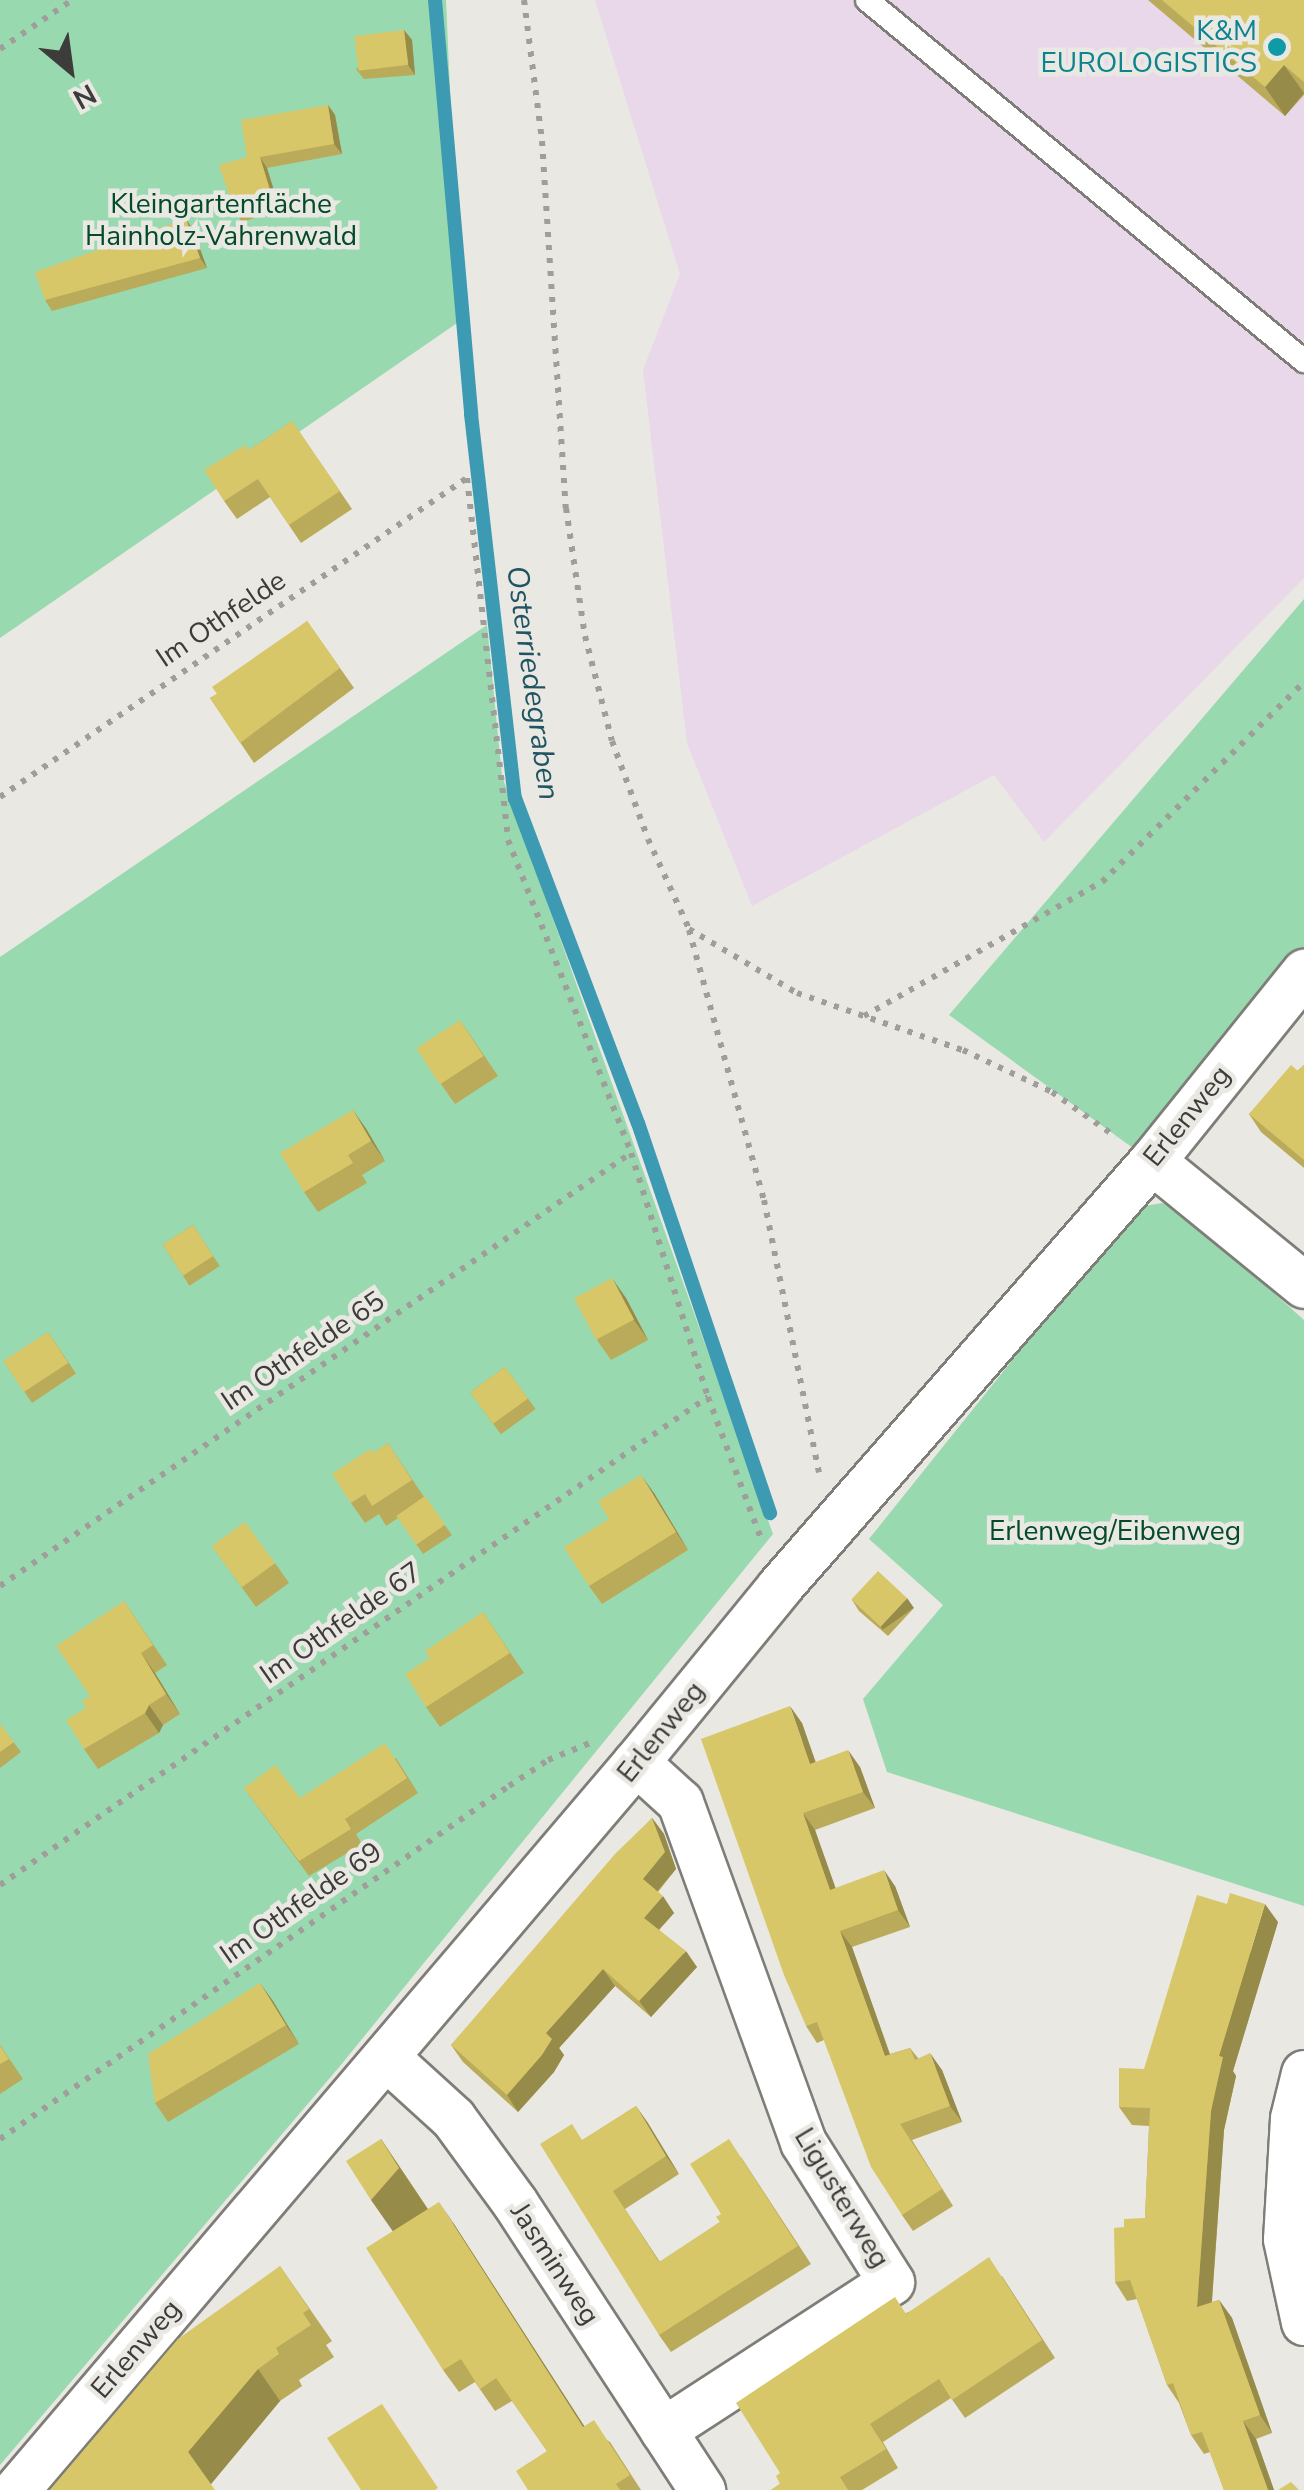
<!DOCTYPE html>
<meta charset="utf-8">
<style>
body{margin:0}
#map{position:relative;width:1304px;height:2490px;overflow:hidden;background:#e9e8e2;font-family:"Nunito Sans",sans-serif}
div>[style]{position:absolute}
.industrial>*{inset:0;background:#e9d8e9}
.green>*{inset:0;background:#99d9af}
.stream>*{height:14px;margin:-7px;padding:0 7px;transform-origin:7px;border-radius:7px;background:#3c9ab2}
.path>*{height:6px;margin-top:-3px;transform-origin:0;background:repeating-linear-gradient(90deg,#9f9e9a 0 5px,transparent 0 13px)}
.roads{filter:drop-shadow(2px 0 #7e7d77) drop-shadow(-2px 0 #7e7d77) drop-shadow(0 2px #7e7d77) drop-shadow(0 -2px #7e7d77)}
.service>*{height:22px;margin:-11px;padding:0 11px;transform-origin:11px;border-radius:11px;background:#fff}
.minor>*{height:45px;margin:-22.5px;padding:0 22.5px;transform-origin:22.5px;border-radius:22.5px;background:#fff}
.wall>*{inset:0;background:#baab5a;transform-origin:0 0}
.shaded-wall>*{inset:0;background:#978b4a;transform-origin:0 0}
.building>*{inset:0;background:#d8c769;transform-origin:0 0}
.dots>*{width:28px;height:28px;translate:-50% -50%;box-sizing:border-box;border:5px solid #e9e8e2;border-radius:50%}
span{translate:-50% -50%;white-space:nowrap;text-align:center;line-height:1.15;-webkit-text-stroke:9px #e9e8e2;paint-order:stroke}
.culture-label{font-size:28px;color:#0d838f}
.right{translate:-100% -50%;text-align:right}
.park-label{font-size:28px;color:#044c29}
.street-label{font-size:28px;color:#3d3c3a}
.water-label{font-size:30px;color:#215462;font-style:italic}
.north{position:absolute;left:20px;top:20px;width:100px;height:100px;-webkit-text-stroke:8px #e9e8e2;paint-order:stroke;rotate:151deg;font-size:28px;font-weight:700;line-height:40px;text-align:center;color:#3d3c3a}
.north::after{content:'';display:block;margin:auto;width:35px;height:45px;background:#3d3c3a;clip-path:polygon(50% 0,100% 100%,50% 72%,0 100%)}
</style>
<div id="map">
<div class="industrial">
<div style="clip-path:polygon(595px 0,1304px 0,1304px 578px,1044px 842px,994px 775px,752px 906px,687px 743px,643px 370px,680px 274px)"></div>
</div>
<div class="green">
<div style="clip-path:polygon(0 0,446px 0,460px 321px,0 638px)"></div>
<div style="clip-path:polygon(1304px 599px,1304px 980px,1151px 1161px,949px 1015px)"></div>
<div style="clip-path:polygon(487px 625px,502px 776px,773px 1534px,340px 2066px,0 2465px,0 957px)"></div>
<div style="clip-path:polygon(1162px 1203px,1180px 1210px,1304px 1320px,1304px 1906px,887px 1772px,863px 1699px,943px 1605px,869px 1539px,1126px 1218px,1145px 1206px)"></div>
</div>
<div class="stream">
<div style="left:435px;top:0;width:416px;rotate:85deg"></div>
<div style="left:471px;top:414px;width:387px;rotate:83.5deg"></div>
<div style="left:515px;top:798px;width:347px;rotate:69.3deg"></div>
<div style="left:638px;top:1123px;width:412px;rotate:71.3deg"></div>
</div>
<div class="path">
<div style="left:524px;top:0;width:142px;rotate:82.7deg"></div>
<div style="left:542px;top:141px;width:368px;rotate:86.3deg"></div>
<div style="left:566px;top:508px;width:129px;rotate:81.6deg"></div>
<div style="left:585px;top:636px;width:108px;rotate:75.6deg"></div>
<div style="left:612px;top:741px;width:104px;rotate:69.8deg"></div>
<div style="left:648px;top:839px;width:99px;rotate:65.5deg"></div>
<div style="left:689px;top:929px;width:126px;rotate:30.7deg"></div>
<div style="left:797px;top:993px;width:176px;rotate:19deg"></div>
<div style="left:963px;top:1050px;width:98px;rotate:25.3deg"></div>
<div style="left:1052px;top:1092px;width:78px;rotate:35.1deg"></div>
<div style="left:0;top:49px;width:87px;rotate:-34.2deg"></div>
<div style="left:0;top:797px;width:566px;rotate:-34.34deg"></div>
<div style="left:467px;top:478px;width:364px;rotate:83.5deg"></div>
<div style="left:508px;top:840px;width:336px;rotate:68.5deg"></div>
<div style="left:631px;top:1153px;width:256px;rotate:72.5deg"></div>
<div style="left:708px;top:1397px;width:152px;rotate:69.5deg"></div>
<div style="left:689px;top:930px;width:280px;rotate:74.5deg"></div>
<div style="left:764px;top:1200px;width:278px;rotate:78.6deg"></div>
<div style="left:864px;top:1016px;width:273px;rotate:-29.4deg"></div>
<div style="left:1102px;top:882px;width:284px;rotate:-44.7deg"></div>
<div style="left:0;top:1586px;width:765px;rotate:-34.46deg"></div>
<div style="left:0;top:1885px;width:860px;rotate:-34.58deg"></div>
<div style="left:0;top:2139px;width:619px;rotate:-34.74deg"></div>
<div style="left:509px;top:1786px;width:47px;rotate:-33.7deg"></div>
<div style="left:548px;top:1760px;width:45px;rotate:-22deg"></div>
</div>
<div class="roads">
<div class="service">
<div style="left:867px;top:0;width:567px;rotate:39.56deg"></div>
</div>
<div class="minor">
<div style="left:1152px;top:1161px;width:196px;rotate:39.2deg"></div>
<div style="left:636px;top:1762px;width:59px;rotate:42.3deg"></div>
<div style="left:680px;top:1802px;width:362px;rotate:70.1deg"></div>
<div style="left:803px;top:2142px;width:165px;rotate:57.8deg"></div>
<div style="left:891px;top:2282px;width:272px;rotate:147deg"></div>
<div style="left:386px;top:2057px;width:91px;rotate:42.3deg"></div>
<div style="left:453px;top:2118px;width:105px;rotate:53.9deg"></div>
<div style="left:515px;top:2203px;width:343px;rotate:56.9deg"></div>
<div style="left:1304px;top:2073px;width:46px;rotate:103.7deg"></div>
<div style="left:1293px;top:2118px;width:121px;rotate:93.3deg"></div>
<div style="left:1286px;top:2239px;width:85px;rotate:77.8deg"></div>
<div style="left:16px;top:2490px;width:956px;rotate:-49.58deg"></div>
<div style="left:636px;top:1762px;width:226px;rotate:-50.7deg"></div>
<div style="left:779px;top:1587px;width:566px;rotate:-48.8deg"></div>
<div style="left:1152px;top:1161px;width:243px;rotate:-51.2deg"></div>
</div>
</div>
<div class="wall">
<div style="clip-path:polygon(1148px 0,1304px 0,1304px 95px,1285px 116px)"></div>
<div style="clip-path:polygon(404px 30px,412px 40px,415px 75px,364px 79px,356px 69px)"></div>
<div style="clip-path:polygon(328px 105px,335px 115px,342px 154px,267px 168px,280px 210px,242px 222px,235px 212px,247px 157px)"></div>
<div style="clip-path:polygon(186px 219px,193px 230px,207px 268px,52px 311px,45px 300px)"></div>
<div style="clip-path:polygon(292px 421px,352px 509px,301px 543px,270px 497px,237px 519px,224px 501px,249px 450px)"></div>
<div style="clip-path:polygon(307px 621px,354px 688px,254px 763px,210px 698px,217px 694px)"></div>
<div style="clip-path:polygon(460px 1020px,498px 1076px,455px 1104px,441px 1084px)"></div>
<div style="clip-path:polygon(1304px 1065px,1304px 1168px,1261px 1132px,1249px 1114px)"></div>
<div style="clip-path:polygon(353px 1110px,385px 1161px,362px 1175px,367px 1183px,318px 1212px,304px 1192px)"></div>
<div style="left:193px;top:1225px;width:49px;height:36px;rotate:57deg"></div>
<div style="clip-path:polygon(626px 1298px,648px 1340px,611px 1360px,597px 1340px)"></div>
<div style="left:48px;top:1332px;width:50px;height:53px;rotate:56deg"></div>
<div style="left:505px;top:1367px;width:52px;height:43px;rotate:54deg"></div>
<div style="clip-path:polygon(388px 1443px,424px 1497px,452px 1535px,423px 1554px,398px 1518px,386px 1526px,379px 1514px,365px 1523px,351px 1503px,373px 1453px)"></div>
<div style="clip-path:polygon(654px 1493px,688px 1550px,602px 1604px,589px 1586px)"></div>
<div style="clip-path:polygon(212px 1546px,275px 1563px,289px 1583px,256px 1607px)"></div>
<div style="clip-path:polygon(852px 1600px,914px 1608px,888px 1636px,859px 1611px)"></div>
<div style="clip-path:polygon(124px 1601px,167px 1665px,155px 1673px,180px 1714px,163px 1725px,159px 1733px,98px 1769px,84px 1749px,86px 1708px)"></div>
<div style="clip-path:polygon(483px 1612px,524px 1673px,440px 1727px,426px 1707px,430px 1658px)"></div>
<div style="clip-path:polygon(802px 1723px,815px 1762px,860px 1767px,875px 1808px,815px 1830px,835px 1888px,895px 1886px,910px 1927px,852px 1947px,890px 2054px,910px 2048px,918px 2058px,942px 2070px,962px 2122px,912px 2140px,953px 2206px,913px 2231px,902px 2215px,824px 2040px,817px 2043px,806px 2026px)"></div>
<div style="clip-path:polygon(0 1724px,21px 1752px,0 1768px)"></div>
<div style="clip-path:polygon(396px 1758px,418px 1793px,356px 1834px,362px 1844px,309px 1876px,244px 1788px,300px 1798px)"></div>
<div style="clip-path:polygon(652px 1818px,664px 1834px,676px 1869px,658px 1892px,674px 1913px,659px 1930px,697px 1967px,651px 2017px,615px 1986px,559px 2048px,564px 2055px,554px 2072px,518px 2112px,463px 2062px,451px 2045px)"></div>
<div style="clip-path:polygon(1278px 1922px,1233px 2071px,1236px 2076px,1224px 2130px,1212px 2302px,1219px 2300px,1232px 2318px,1272px 2433px,1256px 2439px,1274px 2490px,1224px 2490px,1210px 2452px,1204px 2454px,1191px 2435px,1179px 2403px,1167px 2385px,1137px 2299px,1127px 2301px,1115px 2282px,1124px 2227px,1145px 2218px,1149px 2126px,1132px 2125px,1119px 2107px,1144px 2069px)"></div>
<div style="clip-path:polygon(260px 1983px,299px 2044px,168px 2122px,155px 2103px)"></div>
<div style="clip-path:polygon(0 2045px,23px 2079px,0 2094px)"></div>
<div style="clip-path:polygon(636px 2106px,679px 2174px,625px 2209px,660px 2262px,720px 2222px,721px 2214px,741px 2157px,811px 2264px,671px 2352px,659px 2335px,583px 2140px)"></div>
<div style="clip-path:polygon(381px 2139px,428px 2209px,454px 2224px,584px 2426px,610px 2442px,641px 2490px,528px 2490px,547px 2451px,512px 2401px,495px 2411px,475px 2382px,459px 2392px,443px 2370px,393px 2231px)"></div>
<div style="clip-path:polygon(280px 2266px,332px 2341px,326px 2345px,334px 2357px,299px 2380px,302px 2386px,280px 2401px,211px 2484px,50px 2490px)"></div>
<div style="clip-path:polygon(1002px 2276px,1055px 2358px,965px 2418px,951px 2398px,883px 2442px,898px 2468px,862px 2490px,771px 2490px,780px 2484px,780px 2473px,906px 2313px)"></div>
</div>
<div class="shaded-wall">
<div style="clip-path:polygon(404px 30px,412px 40px,415px 75px,408px 65px)"></div>
<div style="clip-path:polygon(1284px 65px,1304px 93px,1285px 116px,1265px 87px)"></div>
<div style="clip-path:polygon(328px 105px,335px 115px,342px 154px,334px 144px)"></div>
<div style="clip-path:polygon(260px 157px,267px 168px,280px 210px,273px 200px)"></div>
<div style="clip-path:polygon(186px 219px,193px 230px,207px 268px,200px 258px)"></div>
<div style="clip-path:polygon(353px 1110px,367px 1130px,385px 1161px,371px 1141px)"></div>
<div style="clip-path:polygon(612px 1278px,626px 1298px,648px 1340px,634px 1320px)"></div>
<div style="clip-path:polygon(641px 1475px,654px 1493px,688px 1550px,676px 1532px)"></div>
<div style="left:907px;top:1598px;width:12px;height:38px;rotate:55deg"></div>
<div style="clip-path:polygon(141px 1653px,155px 1673px,180px 1714px,166px 1694px)"></div>
<div style="clip-path:polygon(149px 1705px,163px 1725px,159px 1733px,145px 1713px)"></div>
<div style="clip-path:polygon(790px 1706px,802px 1723px,822px 1780px,810px 1764px)"></div>
<div style="clip-path:polygon(848px 1750px,860px 1767px,875px 1808px,863px 1792px)"></div>
<div style="clip-path:polygon(803px 1813px,815px 1830px,842px 1906px,830px 1890px)"></div>
<div style="clip-path:polygon(652px 1818px,664px 1834px,676px 1869px,654px 1895px,643px 1879px)"></div>
<div style="clip-path:polygon(884px 1870px,895px 1886px,910px 1927px,898px 1910px)"></div>
<div style="clip-path:polygon(663px 1896px,674px 1913px,655px 1934px,644px 1918px)"></div>
<div style="clip-path:polygon(1265px 1904px,1278px 1922px,1233px 2071px,1236px 2076px,1224px 2130px,1210px 2326px,1197px 2307px,1211px 2111px,1219px 2056px)"></div>
<div style="clip-path:polygon(840px 1931px,852px 1947px,896px 2072px,885px 2056px)"></div>
<div style="clip-path:polygon(686px 1951px,697px 1967px,651px 2017px,639px 2001px)"></div>
<div style="clip-path:polygon(603px 1969px,615px 1986px,559px 2048px,564px 2055px,554px 2072px,518px 2112px,507px 2095px,546px 2033px)"></div>
<div style="clip-path:polygon(260px 1983px,273px 2001px,299px 2044px,286px 2025px)"></div>
<div style="clip-path:polygon(930px 2053px,942px 2070px,962px 2122px,950px 2106px)"></div>
<div style="clip-path:polygon(636px 2106px,648px 2123px,679px 2174px,666px 2156px)"></div>
<div style="clip-path:polygon(381px 2139px,429px 2211px,401px 2243px,371px 2200px)"></div>
<div style="clip-path:polygon(439px 2202px,454px 2224px,599px 2449px,583px 2427px)"></div>
<div style="clip-path:polygon(1219px 2300px,1232px 2318px,1272px 2433px,1260px 2415px)"></div>
<div style="clip-path:polygon(258px 2369px,280px 2401px,211px 2484px,188px 2452px)"></div>
<div style="clip-path:polygon(1243px 2421px,1256px 2439px,1274px 2490px,1268px 2490px)"></div>
</div>
<div class="building">
<div style="clip-path:polygon(1162px 0,1304px 0,1304px 82px,1284px 65px,1265px 87px)"></div>
<div style="left:404px;top:30px;width:35px;height:50px;rotate:83deg"></div>
<div style="clip-path:polygon(328px 105px,334px 144px,260px 157px,273px 200px,235px 212px,219px 165px,247px 157px,241px 120px)"></div>
<div style="clip-path:polygon(186px 219px,200px 258px,45px 300px,35px 272px)"></div>
<div style="clip-path:polygon(292px 421px,340px 491px,289px 525px,258px 479px,224px 501px,204px 470px,245px 445px,249px 450px)"></div>
<div style="clip-path:polygon(307px 621px,340px 668px,240px 743px,210px 698px,217px 694px,212px 687px)"></div>
<div style="left:460px;top:1020px;width:43px;height:52px;rotate:57deg"></div>
<div style="clip-path:polygon(1291px 1065px,1298px 1071px,1304px 1065px,1304px 1160px,1249px 1114px)"></div>
<div style="clip-path:polygon(353px 1110px,371px 1141px,348px 1155px,353px 1163px,304px 1192px,280px 1153px)"></div>
<div style="left:193px;top:1225px;width:37px;height:36px;rotate:57deg"></div>
<div style="left:612px;top:1278px;width:47px;height:43px;rotate:62deg"></div>
<div style="left:48px;top:1332px;width:37px;height:53px;rotate:57deg"></div>
<div style="left:505px;top:1367px;width:39px;height:43px;rotate:54deg"></div>
<div style="clip-path:polygon(388px 1443px,412px 1480px,372px 1506px,365px 1494px,351px 1503px,332px 1474px,370px 1449px,373px 1453px)"></div>
<div style="clip-path:polygon(641px 1475px,676px 1532px,589px 1586px,564px 1547px,609px 1519px,598px 1501px)"></div>
<div style="left:425px;top:1496px;width:35px;height:35px;rotate:55deg"></div>
<div style="left:245px;top:1522px;width:51px;height:41px;rotate:54deg"></div>
<div style="left:878px;top:1571px;width:40px;height:39px;rotate:43deg"></div>
<div style="clip-path:polygon(124px 1601px,153px 1645px,141px 1653px,166px 1694px,149px 1705px,145px 1713px,84px 1749px,66px 1720px,86px 1708px,82px 1701px,90px 1696px,56px 1646px)"></div>
<div style="clip-path:polygon(483px 1612px,510px 1653px,426px 1707px,405px 1674px,430px 1658px,425px 1651px)"></div>
<div style="clip-path:polygon(790px 1706px,810px 1764px,848px 1750px,863px 1792px,803px 1813px,830px 1890px,884px 1870px,898px 1910px,840px 1931px,885px 2056px,910px 2048px,915px 2060px,930px 2053px,950px 2106px,900px 2124px,942px 2189px,902px 2215px,871px 2167px,817px 2022px,806px 2026px,784px 1975px,701px 1739px)"></div>
<div style="clip-path:polygon(0 1724px,14px 1742px,0 1752px)"></div>
<div style="clip-path:polygon(385px 1743px,407px 1778px,345px 1819px,351px 1829px,299px 1861px,244px 1788px,275px 1765px,300px 1798px)"></div>
<div style="clip-path:polygon(652px 1818px,665px 1852px,643px 1879px,663px 1896px,644px 1918px,686px 1951px,639px 2001px,603px 1969px,546px 2033px,552px 2039px,542px 2055px,507px 2095px,451px 2045px,615px 1854px)"></div>
<div style="clip-path:polygon(1230px 1893px,1265px 1904px,1219px 2056px,1223px 2057px,1211px 2111px,1197px 2307px,1219px 2300px,1260px 2415px,1243px 2421px,1268px 2490px,1224px 2490px,1202px 2432px,1191px 2435px,1173px 2383px,1167px 2385px,1130px 2280px,1115px 2282px,1114px 2228px,1124px 2227px,1124px 2219px,1145px 2218px,1150px 2108px,1119px 2107px,1119px 2068px,1144px 2069px,1197px 1895px,1227px 1904px)"></div>
<div style="clip-path:polygon(260px 1983px,286px 2025px,155px 2103px,148px 2054px)"></div>
<div style="clip-path:polygon(0 2046px,9px 2059px,0 2064px)"></div>
<div style="clip-path:polygon(636px 2106px,666px 2156px,613px 2191px,659px 2262px,720px 2222px,716px 2217px,721px 2214px,690px 2164px,729px 2139px,798px 2246px,659px 2335px,540px 2144px,572px 2124px,582px 2140px)"></div>
<div style="clip-path:polygon(381px 2139px,399px 2168px,371px 2200px,346px 2161px)"></div>
<div style="clip-path:polygon(439px 2202px,583px 2427px,594px 2420px,630px 2475px,616px 2484px,620px 2490px,528px 2490px,516px 2471px,547px 2451px,496px 2378px,480px 2389px,461px 2359px,443px 2370px,366px 2248px)"></div>
<div style="clip-path:polygon(989px 2257px,1042px 2340px,952px 2400px,939px 2379px,870px 2424px,886px 2449px,840px 2477px,848px 2490px,771px 2490px,780px 2484px,776px 2476px,780px 2473px,736px 2403px,895px 2297px,906px 2314px)"></div>
<div style="clip-path:polygon(280px 2266px,309px 2309px,303px 2313px,311px 2325px,276px 2348px,279px 2354px,258px 2369px,188px 2452px,215px 2490px,50px 2490px,178px 2339px)"></div>
<div style="clip-path:polygon(382px 2404px,438px 2488px,435px 2490px,361px 2490px,327px 2438px)"></div>
<div style="clip-path:polygon(1291px 2482px,1299px 2490px,1278px 2490px)"></div>
</div>
<div class="dots">
<div style="left:1277px;top:47px;background:#0f9aa8"></div>
</div>
<div class="culture-label">
<span class="right" style="left:1257px;top:47px">K&amp;M<br>EUROLOGISTICS</span>
</div>
<div class="park-label">
<span style="left:221px;top:220px">Kleingartenfläche<br>Hainholz-Vahrenwald</span>
<span style="left:1115px;top:1531px">Erlenweg/Eibenweg</span>
</div>
<div class="street-label">
<span style="left:221px;top:619px;rotate:-34deg">Im Othfelde</span>
<span style="left:1187px;top:1116px;rotate:-51deg">Erlenweg</span>
<span style="left:303px;top:1351px;rotate:-34deg">Im Othfelde 65</span>
<span style="left:341px;top:1623px;rotate:-35deg">Im Othfelde 67</span>
<span style="left:661px;top:1732px;rotate:-51deg">Erlenweg</span>
<span style="left:301px;top:1903px;rotate:-35deg">Im Othfelde 69</span>
<span style="left:842px;top:2198px;rotate:59deg">Ligusterweg</span>
<span style="left:555px;top:2264px;rotate:57deg">Jasminweg</span>
<span style="left:136px;top:2349px;rotate:-49deg">Erlenweg</span>
</div>
<div class="water-label">
<span style="left:532px;top:683px;rotate:82deg">Osterriedegraben</span>
</div>
<div class="north">N</div>
</div>
